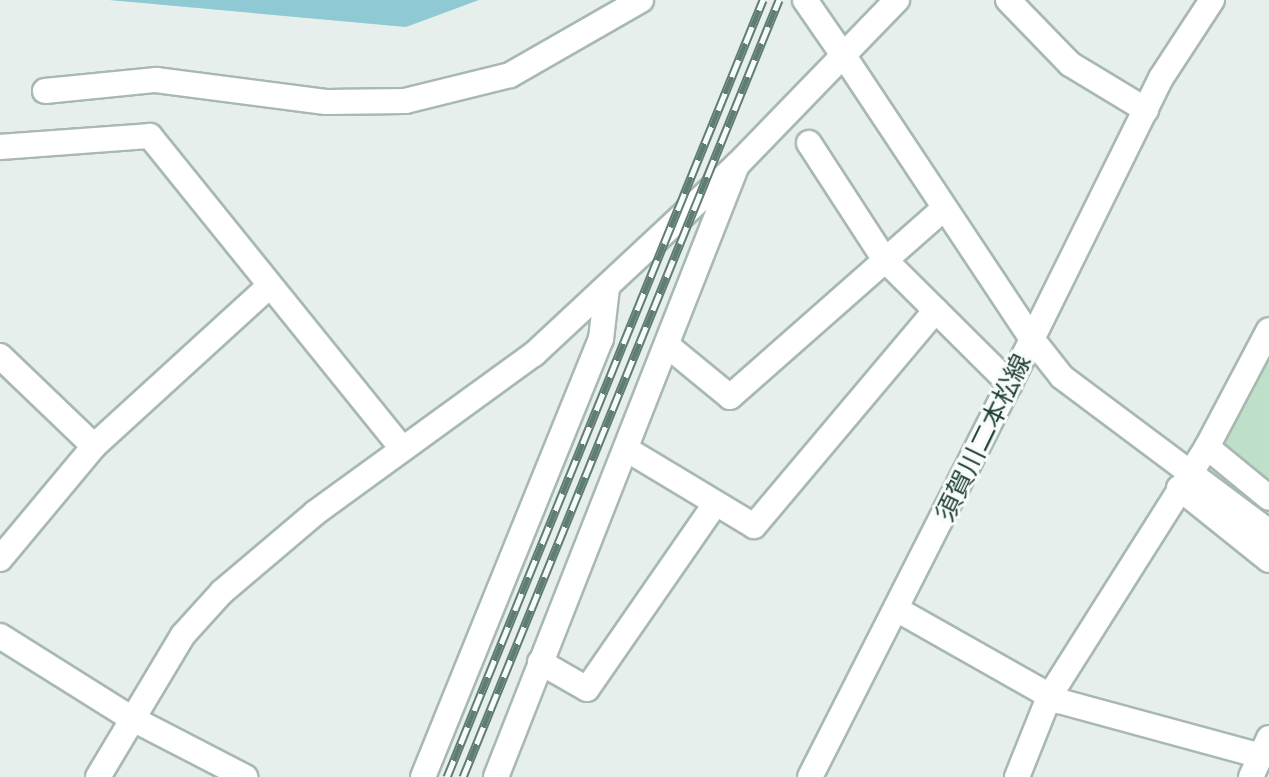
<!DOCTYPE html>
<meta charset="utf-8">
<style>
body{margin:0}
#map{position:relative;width:1269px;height:777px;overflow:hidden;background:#e6efeb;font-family:"Source Sans 3","Noto Sans JP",sans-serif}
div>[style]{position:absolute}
.green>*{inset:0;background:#bfe0c8}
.water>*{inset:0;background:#8ec9d4}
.roads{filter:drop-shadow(2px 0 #a8b8b2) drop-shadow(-2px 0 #a8b8b2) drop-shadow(0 2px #a8b8b2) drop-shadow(0 -2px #a8b8b2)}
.street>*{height:24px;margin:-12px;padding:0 12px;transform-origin:12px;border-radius:12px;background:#fff}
.secondary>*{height:24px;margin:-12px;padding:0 12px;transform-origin:12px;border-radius:12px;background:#fff}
.rail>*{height:9px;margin-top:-4.5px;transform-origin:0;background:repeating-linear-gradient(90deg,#f7fbf9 0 18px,#5f7d75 0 36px);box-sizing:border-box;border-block:2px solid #5f7d75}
span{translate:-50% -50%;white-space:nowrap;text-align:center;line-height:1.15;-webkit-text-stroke:6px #f7fbf9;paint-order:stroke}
.street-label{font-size:26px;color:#24423a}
</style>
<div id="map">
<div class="green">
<div style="clip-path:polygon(1269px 334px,1269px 494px,1211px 446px)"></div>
</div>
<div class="water">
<div style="clip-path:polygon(109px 0,479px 0,406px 27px)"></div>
</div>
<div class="roads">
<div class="street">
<div style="left:805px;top:0;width:70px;rotate:55.4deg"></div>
<div style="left:1008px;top:0;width:89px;rotate:45.9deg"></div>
<div style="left:1070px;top:64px;width:89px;rotate:31.2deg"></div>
<div style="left:1212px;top:0;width:93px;rotate:123.2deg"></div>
<div style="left:1161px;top:78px;width:291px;rotate:116.3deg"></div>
<div style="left:1032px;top:339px;width:48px;rotate:51.7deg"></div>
<div style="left:1062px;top:377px;width:259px;rotate:36.8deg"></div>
<div style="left:45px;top:91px;width:112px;rotate:-5.7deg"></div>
<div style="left:156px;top:80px;width:171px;rotate:7.4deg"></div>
<div style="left:326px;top:102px;width:79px;rotate:-0.7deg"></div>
<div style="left:405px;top:101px;width:108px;rotate:-13.9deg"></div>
<div style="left:510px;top:75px;width:151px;rotate:-29.8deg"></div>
<div style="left:809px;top:143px;width:140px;rotate:57deg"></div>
<div style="left:885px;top:260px;width:176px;rotate:44.8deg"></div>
<div style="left:0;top:147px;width:150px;rotate:-4.2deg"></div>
<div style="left:150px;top:136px;width:401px;rotate:51.1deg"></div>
<div style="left:668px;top:346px;width:80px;rotate:39.4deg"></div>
<div style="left:730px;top:397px;width:284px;rotate:-41.4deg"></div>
<div style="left:0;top:356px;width:130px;rotate:43.8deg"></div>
<div style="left:1207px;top:447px;width:80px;rotate:39.4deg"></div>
<div style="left:626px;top:449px;width:149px;rotate:31deg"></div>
<div style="left:754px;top:526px;width:282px;rotate:-49.9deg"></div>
<div style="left:1179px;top:488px;width:115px;rotate:38.7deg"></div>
<div style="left:0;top:559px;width:147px;rotate:-50.2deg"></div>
<div style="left:94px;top:446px;width:236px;rotate:-42.4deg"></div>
<div style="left:898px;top:610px;width:185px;rotate:29.5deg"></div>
<div style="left:1059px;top:701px;width:209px;rotate:15.2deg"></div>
<div style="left:0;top:636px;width:152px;rotate:32.1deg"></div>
<div style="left:129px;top:717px;width:131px;rotate:27.3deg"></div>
<div style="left:540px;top:662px;width:54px;rotate:29.9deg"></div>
<div style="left:587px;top:689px;width:225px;rotate:-55.3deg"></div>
<div style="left:423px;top:777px;width:473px;rotate:-67.9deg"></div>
<div style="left:601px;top:339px;width:51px;rotate:-83.3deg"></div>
<div style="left:496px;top:777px;width:658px;rotate:-68.51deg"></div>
<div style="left:1017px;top:777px;width:86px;rotate:-68.2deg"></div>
<div style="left:1049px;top:697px;width:296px;rotate:-57.7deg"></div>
<div style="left:1207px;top:447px;width:132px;rotate:-62.1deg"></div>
<div style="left:1251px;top:777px;width:43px;rotate:-65.2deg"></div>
</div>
<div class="secondary">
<div style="left:98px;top:777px;width:165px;rotate:-59.1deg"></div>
<div style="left:183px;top:635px;width:58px;rotate:-47.8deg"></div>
<div style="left:222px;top:592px;width:122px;rotate:-40.3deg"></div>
<div style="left:315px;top:513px;width:271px;rotate:-36deg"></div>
<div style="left:534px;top:354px;width:277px;rotate:-43deg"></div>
<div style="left:737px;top:165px;width:230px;rotate:-45.9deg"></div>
<div style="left:810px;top:777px;width:491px;rotate:-63.1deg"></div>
<div style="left:1032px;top:339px;width:338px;rotate:-123.6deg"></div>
</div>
</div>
<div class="rail">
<div style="left:447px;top:777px;width:839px;rotate:-67.87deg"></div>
<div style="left:463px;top:777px;width:839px;rotate:-67.87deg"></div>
</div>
<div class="street-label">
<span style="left:984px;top:438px;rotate:-64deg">須賀川二本松線</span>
</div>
</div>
